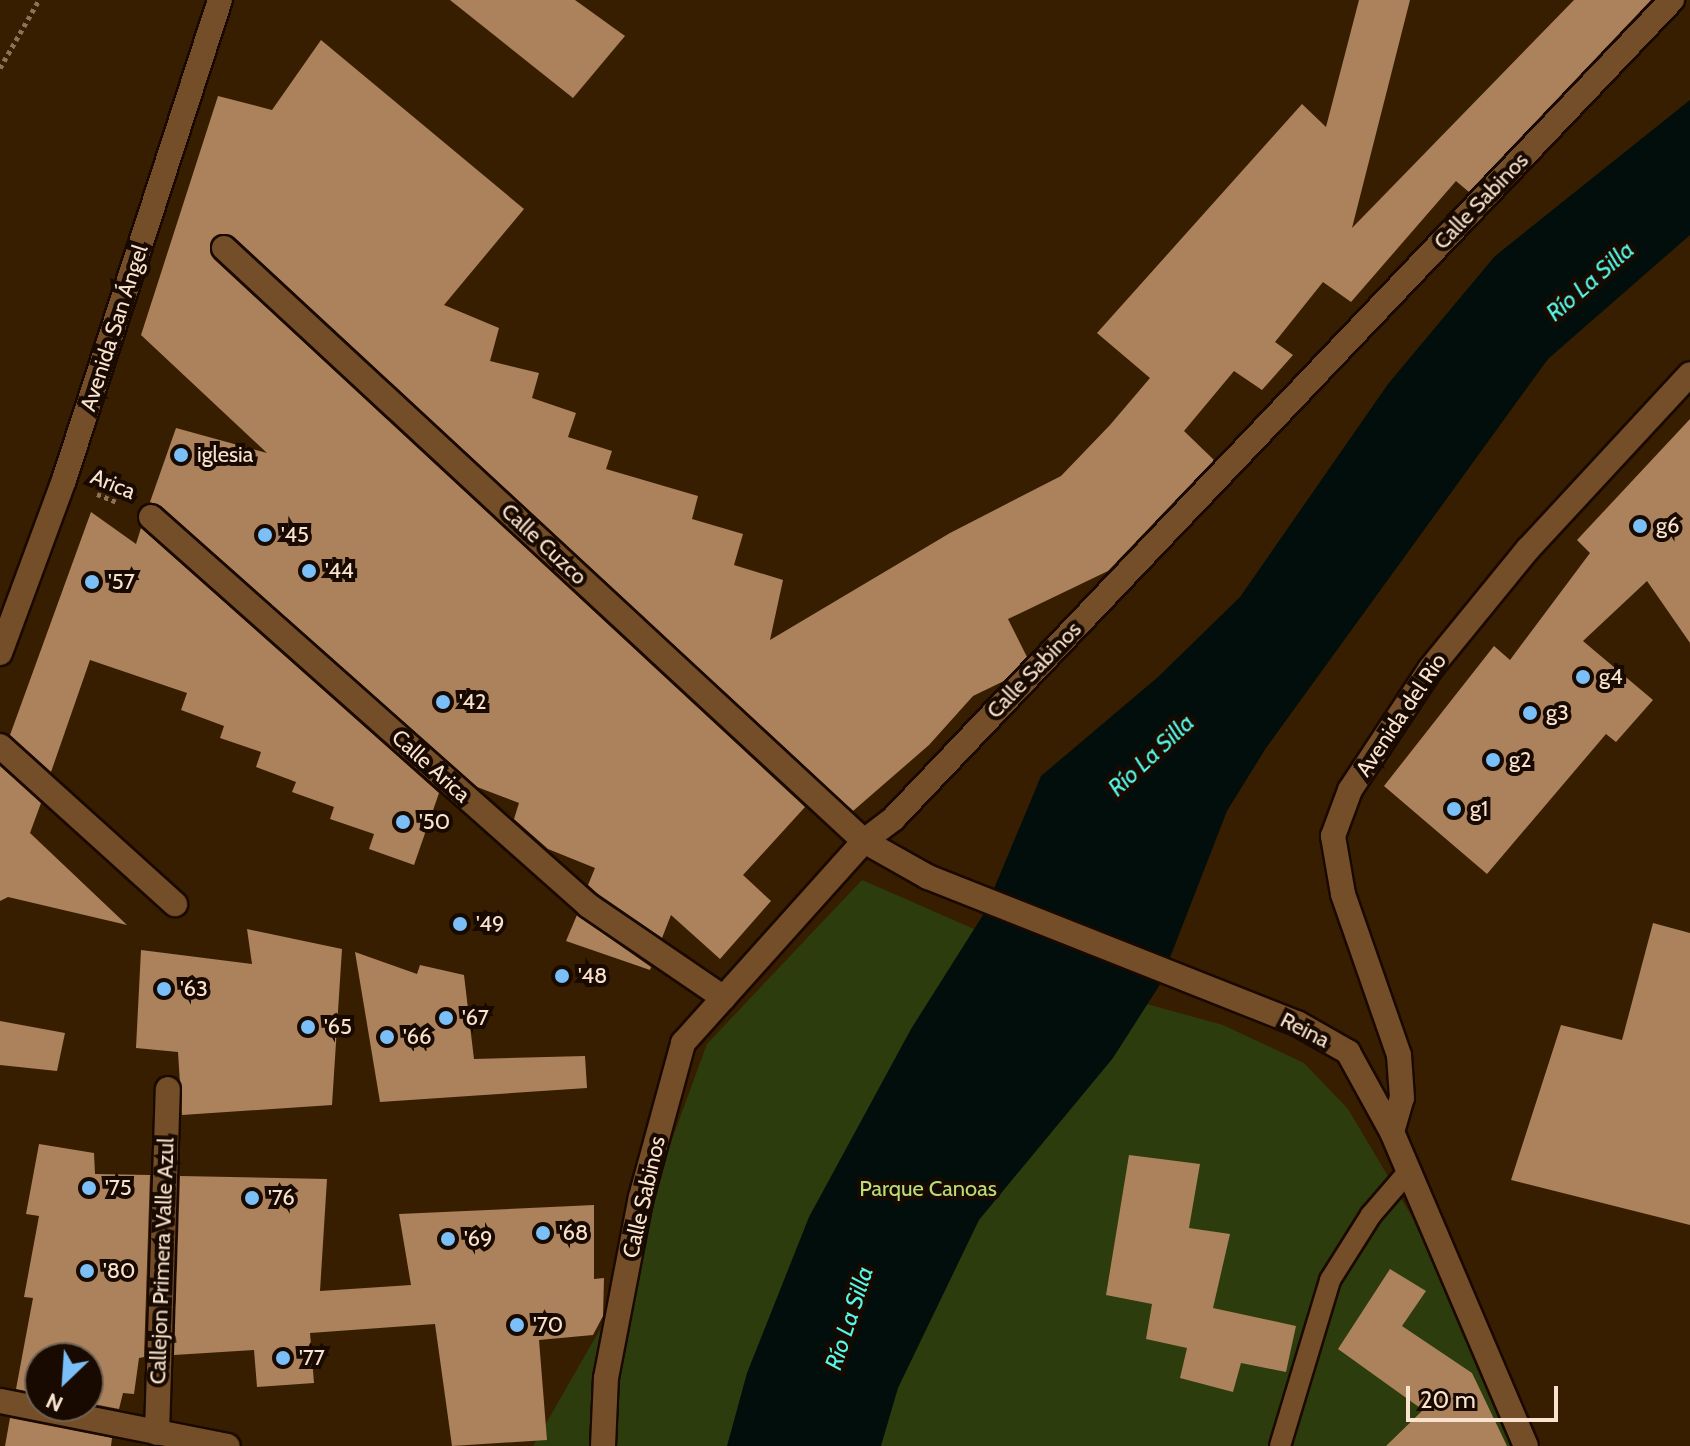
<!DOCTYPE html>
<meta charset="utf-8">
<style>
body{margin:0}
#map{position:relative;width:1690px;height:1446px;overflow:hidden;background:#381e00;font-family:Cabin,sans-serif}
div>[style]{position:absolute}
.green>*{inset:0;background:#2d3c0d}
.water>*{inset:0;background:#020e0c}
.building>*{inset:0;background:#ab825b}
.path>*{height:5px;margin-top:-2.5px;transform-origin:0;background:repeating-linear-gradient(90deg,#8b7358 0 4px,transparent 0 8px)}
.roads{filter:drop-shadow(2px 0 #1a0900) drop-shadow(-2px 0 #1a0900) drop-shadow(0 2px #1a0900) drop-shadow(0 -2px #1a0900)}
.lane>*{height:20px;margin:-10px;padding:0 10px;transform-origin:10px;border-radius:10px;background:#734e28}
.street>*{height:24px;margin:-12px;padding:0 12px;transform-origin:12px;border-radius:12px;background:#734e28}
.dots>*{width:22px;height:22px;translate:-50% -50%;box-sizing:border-box;border:4px solid #180a00;border-radius:50%}
span{translate:-50% -50%;white-space:nowrap;text-align:center;line-height:1.15;-webkit-text-stroke:8px #180a00;paint-order:stroke}
.street-label{font-size:22px;color:#f9e3ce}
.poi-label{font-size:22px;color:#f9e3ce}
.left{translate:0 -50%;text-align:left}
.park-label{font-size:22px;color:#bade77}
.water-label{font-size:24px;color:#55f8e7;font-style:italic}
.north{position:absolute;left:24px;top:1342px;width:80px;height:80px;box-sizing:border-box;background:#180a00;border:2px solid #726152;border-radius:50%;rotate:205deg;font-size:22px;font-weight:700;line-height:32px;text-align:center;color:#f9e3ce}
.north::after{content:'';display:block;margin:auto;width:28px;height:36px;background:#7abff8;clip-path:polygon(50% 0,100% 100%,50% 72%,0 100%)}
.scale{position:absolute;left:1406px;top:1386px;width:152px;height:36px;box-sizing:border-box;border:4px solid #f9e3ce;border-top:0;padding-left:10px;font-size:24px;line-height:28px;white-space:nowrap;color:#f9e3ce;-webkit-text-stroke:6px #180a00;paint-order:stroke}
</style>
<div id="map">
<div class="green">
<div style="clip-path:polygon(862px 880px,1143px 1003px,1223px 1025px,1304px 1063px,1348px 1109px,1411px 1215px,1521px 1446px,533px 1446px,606px 1319px,707px 1044px)"></div>
</div>
<div class="water">
<div style="clip-path:polygon(1690px 100px,1690px 235px,1548px 359px,1266px 748px,1227px 811px,1159px 986px,1113px 1058px,979px 1220px,898px 1388px,881px 1446px,727px 1446px,747px 1373px,809px 1217px,911px 1029px,983px 915px,1041px 776px,1158px 677px,1240px 597px,1388px 384px,1495px 256px)"></div>
</div>
<div class="building">
<div style="clip-path:polygon(450px 0,575px 0,625px 36px,573px 98px)"></div>
<div style="clip-path:polygon(1359px 0,1410px 0,1352px 228px,1574px 0,1651px 0,1469px 192px,1456px 181px,1351px 302px,1323px 282px,1275px 342px,1293px 355px,1262px 390px,1234px 371px,1184px 431px,1214px 460px,1108px 571px,1008px 619px,1027px 657px,1004px 681px,973px 696px,929px 745px,853px 811px,234px 237px,220px 234px,213px 238px,214px 259px,805px 807px,743px 875px,771px 901px,720px 959px,671px 915px,662px 938px,598px 894px,588px 885px,595px 868px,548px 849px,514px 819px,519px 803px,477px 787px,161px 506px,150px 502px,176px 428px,267px 453px,141px 335px,218px 96px,272px 110px,321px 40px,524px 209px,444px 305px,499px 328px,490px 361px,539px 373px,532px 398px,576px 413px,568px 437px,612px 451px,606px 469px,698px 496px,692px 519px,743px 534px,734px 565px,783px 580px,770px 640px,950px 533px,1061px 476px,1110px 425px,1150px 378px,1097px 333px,1302px 104px,1326px 127px)"></div>
<div style="clip-path:polygon(1690px 419px,1690px 643px,1647px 581px,1583px 641px,1653px 700px,1616px 742px,1606px 734px,1487px 874px,1384px 786px,1494px 646px,1510px 660px,1590px 553px,1577px 540px)"></div>
<div style="clip-path:polygon(91px 512px,136px 544px,141px 528px,439px 793px,414px 865px,369px 849px,374px 834px,330px 819px,334px 807px,292px 792px,296px 782px,256px 767px,261px 752px,220px 738px,224px 726px,181px 710px,187px 693px,90px 660px,51px 772px,10px 735px)"></div>
<div style="clip-path:polygon(0 766px,41px 803px,30px 833px,127px 925px,8px 897px,0 901px)"></div>
<div style="clip-path:polygon(577px 915px,651px 967px,650px 970px,566px 941px)"></div>
<div style="clip-path:polygon(1653px 923px,1690px 933px,1690px 1225px,1511px 1180px,1561px 1025px,1622px 1040px)"></div>
<div style="clip-path:polygon(247px 929px,342px 949px,332px 1105px,182px 1115px,178px 1052px,136px 1048px,141px 950px,252px 964px)"></div>
<div style="clip-path:polygon(355px 952px,417px 974px,420px 965px,464px 975px,474px 1059px,585px 1056px,587px 1088px,380px 1102px)"></div>
<div style="clip-path:polygon(0 1021px,65px 1033px,57px 1071px,0 1065px)"></div>
<div style="clip-path:polygon(39px 1144px,94px 1153px,95px 1174px,150px 1175px,144px 1357px,139px 1358px,134px 1394px,123px 1393px,119px 1409px,88px 1403px,88px 1358px,40px 1358px,40px 1394px,16px 1389px,33px 1298px,24px 1297px,39px 1216px,26px 1214px)"></div>
<div style="clip-path:polygon(1129px 1155px,1200px 1164px,1189px 1228px,1230px 1234px,1213px 1308px,1296px 1326px,1286px 1372px,1241px 1363px,1233px 1392px,1180px 1378px,1187px 1348px,1146px 1339px,1152px 1304px,1106px 1295px)"></div>
<div style="clip-path:polygon(180px 1176px,327px 1179px,320px 1291px,411px 1285px,399px 1214px,594px 1205px,594px 1279px,604px 1278px,603px 1316px,593px 1335px,539px 1340px,547px 1440px,452px 1446px,435px 1324px,310px 1333px,314px 1383px,257px 1387px,254px 1350px,174px 1355px)"></div>
<div style="clip-path:polygon(1390px 1269px,1426px 1291px,1402px 1326px,1472px 1373px,1507px 1446px,1386px 1446px,1423px 1410px,1338px 1349px)"></div>
<div style="clip-path:polygon(10px 1418px,112px 1438px,111px 1446px,5px 1446px)"></div>
</div>
<div class="path">
<div style="left:0;top:68px;width:78px;rotate:-60.2deg"></div>
<div style="left:97px;top:494px;width:22px;rotate:22deg"></div>
</div>
<div class="roads">
<div class="lane">
<div style="left:1280px;top:1446px;width:173px;rotate:-73.2deg"></div>
<div style="left:1330px;top:1280px;width:77px;rotate:-57.8deg"></div>
<div style="left:1371px;top:1215px;width:57px;rotate:-49.3deg"></div>
</div>
<div class="street">
<div style="left:224px;top:248px;width:872px;rotate:42.82deg"></div>
<div style="left:864px;top:841px;width:73px;rotate:29.4deg"></div>
<div style="left:928px;top:877px;width:397px;rotate:21.6deg"></div>
<div style="left:1297px;top:1023px;width:59px;rotate:29.6deg"></div>
<div style="left:1348px;top:1052px;width:91px;rotate:61.2deg"></div>
<div style="left:1392px;top:1132px;width:341px;rotate:66.9deg"></div>
<div style="left:151px;top:517px;width:586px;rotate:41.61deg"></div>
<div style="left:589px;top:906px;width:163px;rotate:34.3deg"></div>
<div style="left:0;top:653px;width:184px;rotate:-69.7deg"></div>
<div style="left:64px;top:480px;width:505px;rotate:-72deg"></div>
<div style="left:0;top:746px;width:236px;rotate:42.1deg"></div>
<div style="left:1392px;top:1132px;width:35px;rotate:-74deg"></div>
<div style="left:1402px;top:1098px;width:43px;rotate:-94deg"></div>
<div style="left:1399px;top:1055px;width:170px;rotate:-109.2deg"></div>
<div style="left:1343px;top:894px;width:59px;rotate:-99.8deg"></div>
<div style="left:1333px;top:836px;width:49px;rotate:-69.7deg"></div>
<div style="left:1350px;top:790px;width:145px;rotate:-56.5deg"></div>
<div style="left:1430px;top:669px;width:155px;rotate:-50.8deg"></div>
<div style="left:1528px;top:549px;width:238px;rotate:-47.2deg"></div>
<div style="left:0;top:1401px;width:232px;rotate:11.2deg"></div>
<div style="left:157px;top:1433px;width:344px;rotate:-88.2deg"></div>
<div style="left:603px;top:1446px;width:68px;rotate:-87.5deg"></div>
<div style="left:606px;top:1378px;width:184px;rotate:-79.1deg"></div>
<div style="left:641px;top:1197px;width:160px;rotate:-74.7deg"></div>
<div style="left:683px;top:1043px;width:271px;rotate:-48.1deg"></div>
<div style="left:864px;top:841px;width:38px;rotate:-37deg"></div>
<div style="left:894px;top:818px;width:1129px;rotate:-46.44deg"></div>
</div>
</div>
<div class="dots">
<div style="left:181px;top:455px;background:#7abff8"></div>
<div style="left:1640px;top:526px;background:#7abff8"></div>
<div style="left:265px;top:535px;background:#7abff8"></div>
<div style="left:309px;top:571px;background:#7abff8"></div>
<div style="left:92px;top:582px;background:#7abff8"></div>
<div style="left:1583px;top:677px;background:#7abff8"></div>
<div style="left:443px;top:702px;background:#7abff8"></div>
<div style="left:1530px;top:713px;background:#7abff8"></div>
<div style="left:1493px;top:760px;background:#7abff8"></div>
<div style="left:1454px;top:809px;background:#7abff8"></div>
<div style="left:403px;top:822px;background:#7abff8"></div>
<div style="left:460px;top:924px;background:#7abff8"></div>
<div style="left:562px;top:976px;background:#7abff8"></div>
<div style="left:164px;top:989px;background:#7abff8"></div>
<div style="left:446px;top:1018px;background:#7abff8"></div>
<div style="left:308px;top:1027px;background:#7abff8"></div>
<div style="left:387px;top:1037px;background:#7abff8"></div>
<div style="left:89px;top:1188px;background:#7abff8"></div>
<div style="left:252px;top:1198px;background:#7abff8"></div>
<div style="left:543px;top:1233px;background:#7abff8"></div>
<div style="left:448px;top:1239px;background:#7abff8"></div>
<div style="left:87px;top:1271px;background:#7abff8"></div>
<div style="left:517px;top:1325px;background:#7abff8"></div>
<div style="left:283px;top:1358px;background:#7abff8"></div>
</div>
<div class="street-label">
<span style="left:1481px;top:201px;rotate:-46deg">Calle Sabinos</span>
<span style="left:114px;top:328px;rotate:-72deg">Avenida San Ángel</span>
<span style="left:113px;top:484px;rotate:22deg">Arica</span>
<span style="left:544px;top:544px;rotate:43deg">Calle Cuzco</span>
<span style="left:1034px;top:670px;rotate:-46deg">Calle Sabinos</span>
<span style="left:1401px;top:715px;rotate:-56deg">Avenida del Rio</span>
<span style="left:431px;top:766px;rotate:42deg">Calle Arica</span>
<span style="left:1305px;top:1030px;rotate:27deg">Reina</span>
<span style="left:644px;top:1197px;rotate:-77deg">Calle Sabinos</span>
<span style="left:162px;top:1261px;rotate:-88deg">Callejon Primera Valle Azul</span>
</div>
<div class="poi-label">
<span class="left" style="left:197px;top:455px">iglesia</span>
<span class="left" style="left:1656px;top:526px">g6</span>
<span class="left" style="left:281px;top:535px">'45</span>
<span class="left" style="left:325px;top:571px">'44</span>
<span class="left" style="left:108px;top:582px">'57</span>
<span class="left" style="left:1599px;top:677px">g4</span>
<span class="left" style="left:459px;top:702px">'42</span>
<span class="left" style="left:1546px;top:713px">g3</span>
<span class="left" style="left:1509px;top:760px">g2</span>
<span class="left" style="left:1470px;top:809px">g1</span>
<span class="left" style="left:419px;top:822px">'50</span>
<span class="left" style="left:476px;top:924px">'49</span>
<span class="left" style="left:578px;top:976px">'48</span>
<span class="left" style="left:180px;top:989px">'63</span>
<span class="left" style="left:462px;top:1018px">'67</span>
<span class="left" style="left:324px;top:1027px">'65</span>
<span class="left" style="left:403px;top:1037px">'66</span>
<span class="left" style="left:105px;top:1188px">'75</span>
<span class="left" style="left:268px;top:1198px">'76</span>
<span class="left" style="left:559px;top:1233px">'68</span>
<span class="left" style="left:464px;top:1239px">'69</span>
<span class="left" style="left:103px;top:1271px">'80</span>
<span class="left" style="left:533px;top:1325px">'70</span>
<span class="left" style="left:299px;top:1358px">'77</span>
</div>
<div class="park-label">
<span style="left:928px;top:1189px">Parque Canoas</span>
</div>
<div class="water-label">
<span style="left:1590px;top:281px;rotate:-41deg">Río La Silla</span>
<span style="left:1151px;top:755px;rotate:-43deg">Río La Silla</span>
<span style="left:849px;top:1318px;rotate:-72deg">Río La Silla</span>
</div>
<div class="north">N</div>
<div class="scale">20 m</div>
</div>
